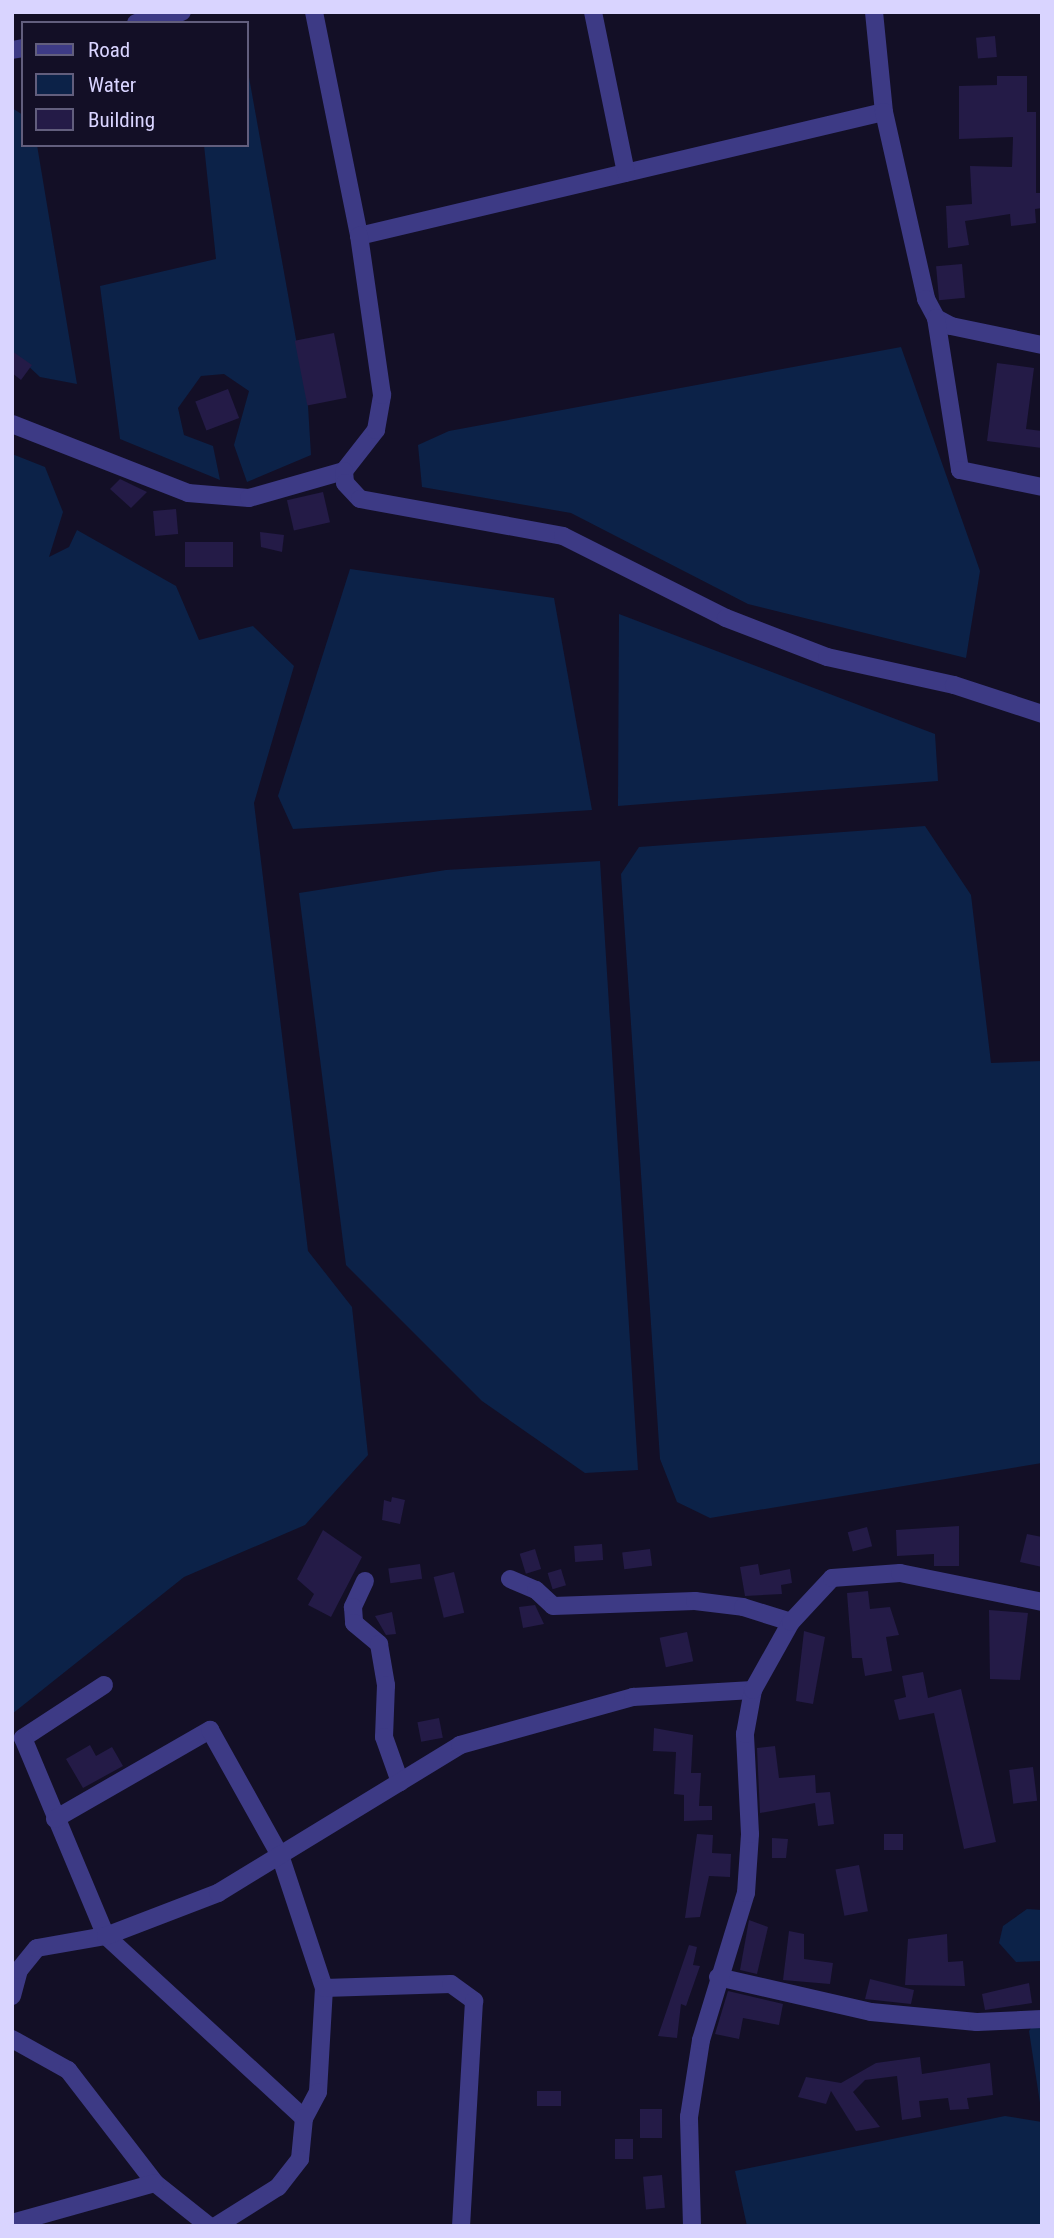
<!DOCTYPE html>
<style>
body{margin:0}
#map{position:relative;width:1054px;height:2238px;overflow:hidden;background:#130f26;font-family:"Roboto Condensed",sans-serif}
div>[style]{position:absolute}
.water>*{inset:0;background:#0c2248}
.building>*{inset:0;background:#241b47;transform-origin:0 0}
.minor>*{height:18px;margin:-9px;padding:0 9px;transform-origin:9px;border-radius:9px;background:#3d3a85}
span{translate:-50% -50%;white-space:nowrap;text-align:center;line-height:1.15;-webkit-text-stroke:5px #130f26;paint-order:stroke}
.frame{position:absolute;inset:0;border:14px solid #d9d4ff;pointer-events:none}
.legend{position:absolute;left:21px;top:21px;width:228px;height:126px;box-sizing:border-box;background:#130f26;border:2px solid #625e7d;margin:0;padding:9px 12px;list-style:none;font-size:21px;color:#d9d4ff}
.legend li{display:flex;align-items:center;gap:14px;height:35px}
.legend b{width:35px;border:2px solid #625e7d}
</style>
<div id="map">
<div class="water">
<div style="clip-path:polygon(247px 66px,308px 406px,311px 455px,247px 482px,234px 445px,249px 391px,224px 374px,201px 376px,178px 408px,184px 435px,213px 446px,220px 480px,120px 439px,100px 286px,216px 259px,204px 145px,247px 145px)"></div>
<div style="clip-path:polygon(12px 108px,23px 115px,23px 145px,37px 145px,77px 384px,40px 377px,12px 351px)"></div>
<div style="clip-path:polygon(901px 347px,980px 571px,966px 658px,748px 604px,571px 513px,422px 487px,418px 445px,449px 431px)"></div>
<div style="clip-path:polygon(12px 454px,45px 467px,63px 512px,49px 557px,69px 547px,77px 530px,176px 586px,199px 640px,253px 626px,294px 666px,254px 803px,308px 1251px,352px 1307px,368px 1455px,305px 1525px,184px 1577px,12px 1714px)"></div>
<div style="clip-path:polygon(350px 569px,554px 598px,592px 810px,293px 829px,278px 796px)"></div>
<div style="clip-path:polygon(619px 614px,935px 734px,938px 781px,618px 806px)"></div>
<div style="clip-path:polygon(925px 826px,971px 895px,991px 1063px,1042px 1061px,1042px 1463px,710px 1518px,677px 1502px,660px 1459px,621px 874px,639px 847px)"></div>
<div style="clip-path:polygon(600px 861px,638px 1470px,585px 1473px,482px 1401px,346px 1265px,299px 893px,446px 870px)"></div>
<div style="clip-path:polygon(1027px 1909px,1042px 1910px,1042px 1961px,1016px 1962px,999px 1943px,1003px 1926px)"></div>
<div style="clip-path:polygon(1037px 2019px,1042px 2019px,1042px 2116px,1029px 2031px)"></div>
<div style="clip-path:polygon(1005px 2116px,1042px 2122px,1042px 2226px,747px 2226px,735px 2171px)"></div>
</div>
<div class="building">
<div style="left:995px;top:36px;width:21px;height:19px;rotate:85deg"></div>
<div style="clip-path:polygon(997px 76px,1027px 76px,1027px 112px,1036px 112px,1036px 193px,1042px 193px,1042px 208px,1035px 209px,1036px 223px,1011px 226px,1010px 214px,965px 221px,969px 245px,948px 248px,946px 206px,972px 204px,970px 166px,1012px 167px,1013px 137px,959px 139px,959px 86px,997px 85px)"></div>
<div style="left:962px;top:264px;width:34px;height:26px;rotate:85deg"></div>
<div style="left:334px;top:333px;width:66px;height:40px;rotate:79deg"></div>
<div style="clip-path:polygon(12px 351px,32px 365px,21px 380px,12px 373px)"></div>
<div style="clip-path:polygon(997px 363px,1034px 368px,1026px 429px,1042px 431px,1042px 448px,987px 441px)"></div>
<div style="left:228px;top:389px;width:31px;height:35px;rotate:69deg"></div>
<div style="clip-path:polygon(120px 479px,147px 492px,131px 508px,110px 489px)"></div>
<div style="left:323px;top:492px;width:31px;height:37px;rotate:77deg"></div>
<div style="left:176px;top:509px;width:25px;height:23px;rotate:85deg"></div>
<div style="clip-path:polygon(260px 532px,284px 535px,282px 552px,261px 547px)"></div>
<div style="left:233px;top:542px;width:25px;height:48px;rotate:90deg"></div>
<div style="clip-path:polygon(392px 1497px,405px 1500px,400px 1524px,382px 1520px,384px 1500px,391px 1502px)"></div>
<div style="clip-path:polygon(959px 1526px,959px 1566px,934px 1566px,934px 1554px,897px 1556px,896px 1530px)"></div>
<div style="left:867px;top:1527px;width:20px;height:20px;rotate:75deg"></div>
<div style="clip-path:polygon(323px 1530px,362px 1557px,331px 1617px,308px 1605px,314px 1594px,297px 1579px)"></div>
<div style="clip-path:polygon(1027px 1534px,1042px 1537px,1042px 1567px,1020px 1562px)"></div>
<div style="left:602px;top:1544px;width:16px;height:28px;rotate:86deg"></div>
<div style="left:535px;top:1549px;width:21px;height:16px;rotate:73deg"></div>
<div style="left:650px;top:1549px;width:17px;height:28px;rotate:83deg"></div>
<div style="left:420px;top:1564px;width:15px;height:32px;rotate:82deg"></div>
<div style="clip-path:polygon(758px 1564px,760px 1575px,790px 1569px,792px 1583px,781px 1585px,782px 1594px,745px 1596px,740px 1567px)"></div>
<div style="left:561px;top:1569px;width:17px;height:14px;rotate:73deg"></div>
<div style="left:454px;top:1572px;width:42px;height:21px;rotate:76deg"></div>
<div style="clip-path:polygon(868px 1591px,870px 1609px,890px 1607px,899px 1635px,886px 1637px,892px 1671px,865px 1676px,862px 1658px,852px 1658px,847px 1593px)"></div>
<div style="clip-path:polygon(535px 1605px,544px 1624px,523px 1628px,519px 1607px)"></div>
<div style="clip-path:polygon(989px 1610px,1028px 1613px,1020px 1680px,990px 1679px)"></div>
<div style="clip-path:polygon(392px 1612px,396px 1634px,386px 1635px,375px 1616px)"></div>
<div style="clip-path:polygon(804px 1631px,825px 1637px,813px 1704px,796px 1701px)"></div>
<div style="left:687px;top:1632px;width:30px;height:28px;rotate:78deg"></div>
<div style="clip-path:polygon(923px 1672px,928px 1698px,961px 1689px,996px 1842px,964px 1849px,934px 1713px,899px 1720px,894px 1700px,906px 1697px,902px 1676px)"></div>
<div style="left:439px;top:1718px;width:20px;height:22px;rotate:79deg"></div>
<div style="clip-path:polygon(654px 1728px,693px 1735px,691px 1773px,701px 1773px,699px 1806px,712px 1806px,712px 1820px,684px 1821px,684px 1795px,674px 1794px,676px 1752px,653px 1751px)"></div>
<div style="clip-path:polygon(90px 1745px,96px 1756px,112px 1747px,123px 1766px,83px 1788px,66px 1759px)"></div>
<div style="clip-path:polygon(775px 1746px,779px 1778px,815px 1775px,816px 1793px,830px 1792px,834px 1824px,818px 1826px,815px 1803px,760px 1813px,757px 1748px)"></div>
<div style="left:1033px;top:1767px;width:34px;height:24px;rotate:83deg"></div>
<div style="clip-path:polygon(697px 1834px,713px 1835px,712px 1853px,731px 1854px,730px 1877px,709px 1876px,700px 1917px,685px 1918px)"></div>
<div style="left:884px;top:1834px;width:19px;height:16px"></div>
<div style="clip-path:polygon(772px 1838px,788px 1839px,786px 1858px,772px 1858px)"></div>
<div style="left:859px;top:1865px;width:47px;height:24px;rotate:79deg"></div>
<div style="clip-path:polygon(749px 1920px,768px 1927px,757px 1974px,740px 1970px)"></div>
<div style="clip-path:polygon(789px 1931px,804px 1934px,804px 1959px,833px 1963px,830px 1984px,783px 1980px)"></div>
<div style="clip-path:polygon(947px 1934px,948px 1962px,963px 1961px,965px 1986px,905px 1985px,908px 1939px)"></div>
<div style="clip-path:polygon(689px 1945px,697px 1947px,693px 1965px,700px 1966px,686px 2006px,681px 2004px,677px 2038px,658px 2036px)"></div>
<div style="clip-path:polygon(870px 1979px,914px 1990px,911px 2004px,865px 1999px)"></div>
<div style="clip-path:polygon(1029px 1983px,1032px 2003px,985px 2010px,982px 1994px)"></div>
<div style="clip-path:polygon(728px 1991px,783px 2004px,779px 2025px,743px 2018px,739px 2039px,715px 2034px)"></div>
<div style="clip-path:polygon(920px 2057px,922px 2074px,990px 2063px,993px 2095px,967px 2098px,969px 2109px,950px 2110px,948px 2098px,919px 2101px,921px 2117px,902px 2120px,897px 2076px,865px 2080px,853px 2092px,880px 2127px,856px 2131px,831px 2091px,826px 2104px,798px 2097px,806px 2077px,841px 2083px,876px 2063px)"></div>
<div style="left:537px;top:2091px;width:24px;height:15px"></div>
<div style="left:662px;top:2109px;width:29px;height:22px;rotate:90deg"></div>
<div style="left:615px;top:2139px;width:18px;height:20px"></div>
<div style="left:662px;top:2175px;width:33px;height:19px;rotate:85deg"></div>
</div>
<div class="minor">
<div style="left:314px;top:12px;width:228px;rotate:78.6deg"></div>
<div style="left:359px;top:236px;width:539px;rotate:-13.29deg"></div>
<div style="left:593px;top:12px;width:164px;rotate:78.4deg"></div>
<div style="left:874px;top:12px;width:100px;rotate:84.3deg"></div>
<div style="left:884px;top:112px;width:192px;rotate:77.3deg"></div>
<div style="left:926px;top:299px;width:21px;rotate:62deg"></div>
<div style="left:936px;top:318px;width:17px;rotate:28deg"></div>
<div style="left:951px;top:326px;width:93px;rotate:11.8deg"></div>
<div style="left:136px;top:23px;width:47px;rotate:-13.4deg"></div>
<div style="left:12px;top:50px;width:11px;rotate:-10deg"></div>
<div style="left:936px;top:318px;width:154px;rotate:81deg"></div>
<div style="left:960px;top:470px;width:84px;rotate:11.7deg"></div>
<div style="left:12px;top:424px;width:189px;rotate:21.4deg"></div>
<div style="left:188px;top:493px;width:61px;rotate:4.7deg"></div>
<div style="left:249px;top:498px;width:99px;rotate:-15.9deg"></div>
<div style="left:344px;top:471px;width:52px;rotate:-52deg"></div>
<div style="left:376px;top:430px;width:36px;rotate:-80deg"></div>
<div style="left:382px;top:395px;width:161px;rotate:-98.2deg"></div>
<div style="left:344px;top:471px;width:12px;rotate:85deg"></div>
<div style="left:345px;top:483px;width:22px;rotate:47deg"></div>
<div style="left:360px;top:499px;width:206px;rotate:10.3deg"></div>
<div style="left:563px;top:536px;width:182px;rotate:26.7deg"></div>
<div style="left:726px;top:618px;width:108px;rotate:21.1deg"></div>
<div style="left:827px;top:657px;width:130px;rotate:12.4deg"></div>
<div style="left:954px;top:685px;width:93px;rotate:18.2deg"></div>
<div style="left:510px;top:1579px;width:28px;rotate:23deg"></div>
<div style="left:536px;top:1590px;width:23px;rotate:43deg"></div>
<div style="left:553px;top:1606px;width:142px;rotate:-2deg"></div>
<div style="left:695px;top:1601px;width:48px;rotate:7.1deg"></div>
<div style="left:743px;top:1607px;width:50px;rotate:17.4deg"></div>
<div style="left:365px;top:1581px;width:29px;rotate:115deg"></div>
<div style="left:353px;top:1607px;width:16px;rotate:86deg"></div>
<div style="left:354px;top:1623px;width:33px;rotate:40deg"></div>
<div style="left:379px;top:1644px;width:42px;rotate:80.3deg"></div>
<div style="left:386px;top:1685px;width:52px;rotate:92.2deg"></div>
<div style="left:384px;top:1737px;width:48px;rotate:70.4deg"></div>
<div style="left:104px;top:1685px;width:97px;rotate:146.8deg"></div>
<div style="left:23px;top:1738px;width:215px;rotate:67.3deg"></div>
<div style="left:106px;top:1936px;width:269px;rotate:42.6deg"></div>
<div style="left:55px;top:1819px;width:179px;rotate:-29.9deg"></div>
<div style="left:210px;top:1730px;width:143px;rotate:60.8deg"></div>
<div style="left:280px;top:1855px;width:140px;rotate:71.7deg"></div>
<div style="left:324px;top:1988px;width:104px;rotate:93.3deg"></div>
<div style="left:318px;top:2092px;width:30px;rotate:118deg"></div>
<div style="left:304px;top:2118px;width:41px;rotate:95.6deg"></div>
<div style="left:300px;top:2159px;width:36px;rotate:128deg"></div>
<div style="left:278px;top:2187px;width:73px;rotate:147.8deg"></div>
<div style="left:718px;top:1977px;width:157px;rotate:12.9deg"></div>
<div style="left:871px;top:2012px;width:106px;rotate:5.4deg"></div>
<div style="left:977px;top:2022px;width:65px;rotate:-2.6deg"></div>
<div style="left:324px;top:1988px;width:127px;rotate:-1.8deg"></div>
<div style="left:451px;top:1984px;width:29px;rotate:36deg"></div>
<div style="left:474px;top:2001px;width:225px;rotate:93.3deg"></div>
<div style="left:12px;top:1996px;width:27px;rotate:-75deg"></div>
<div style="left:19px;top:1970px;width:28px;rotate:-51deg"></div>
<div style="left:37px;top:1948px;width:70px;rotate:-9.9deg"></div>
<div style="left:106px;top:1936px;width:120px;rotate:-21deg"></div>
<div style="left:218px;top:1893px;width:284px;rotate:-31.4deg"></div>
<div style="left:460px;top:1745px;width:180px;rotate:-15.5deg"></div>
<div style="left:633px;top:1697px;width:120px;rotate:-3.3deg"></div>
<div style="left:12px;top:2039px;width:64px;rotate:29deg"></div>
<div style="left:68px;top:2070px;width:143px;rotate:52.4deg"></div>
<div style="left:155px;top:2183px;width:69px;rotate:38.5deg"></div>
<div style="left:12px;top:2223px;width:148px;rotate:-15.6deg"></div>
<div style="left:692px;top:2226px;width:109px;rotate:-91.6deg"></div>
<div style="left:689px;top:2117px;width:78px;rotate:-81.1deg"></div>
<div style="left:701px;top:2040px;width:154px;rotate:-73deg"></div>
<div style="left:746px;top:1893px;width:59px;rotate:-86.1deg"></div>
<div style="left:750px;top:1834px;width:100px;rotate:-92.9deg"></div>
<div style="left:745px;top:1734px;width:45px;rotate:-79.7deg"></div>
<div style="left:753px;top:1690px;width:78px;rotate:-60.8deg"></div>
<div style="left:791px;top:1622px;width:60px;rotate:-47deg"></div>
<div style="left:832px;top:1578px;width:68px;rotate:-4.2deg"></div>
<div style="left:900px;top:1573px;width:145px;rotate:11.5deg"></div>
</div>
<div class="frame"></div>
<ul class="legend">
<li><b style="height:9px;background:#3d3a85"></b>Road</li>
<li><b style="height:19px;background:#0c2248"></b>Water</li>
<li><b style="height:19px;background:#241b47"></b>Building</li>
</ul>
</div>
